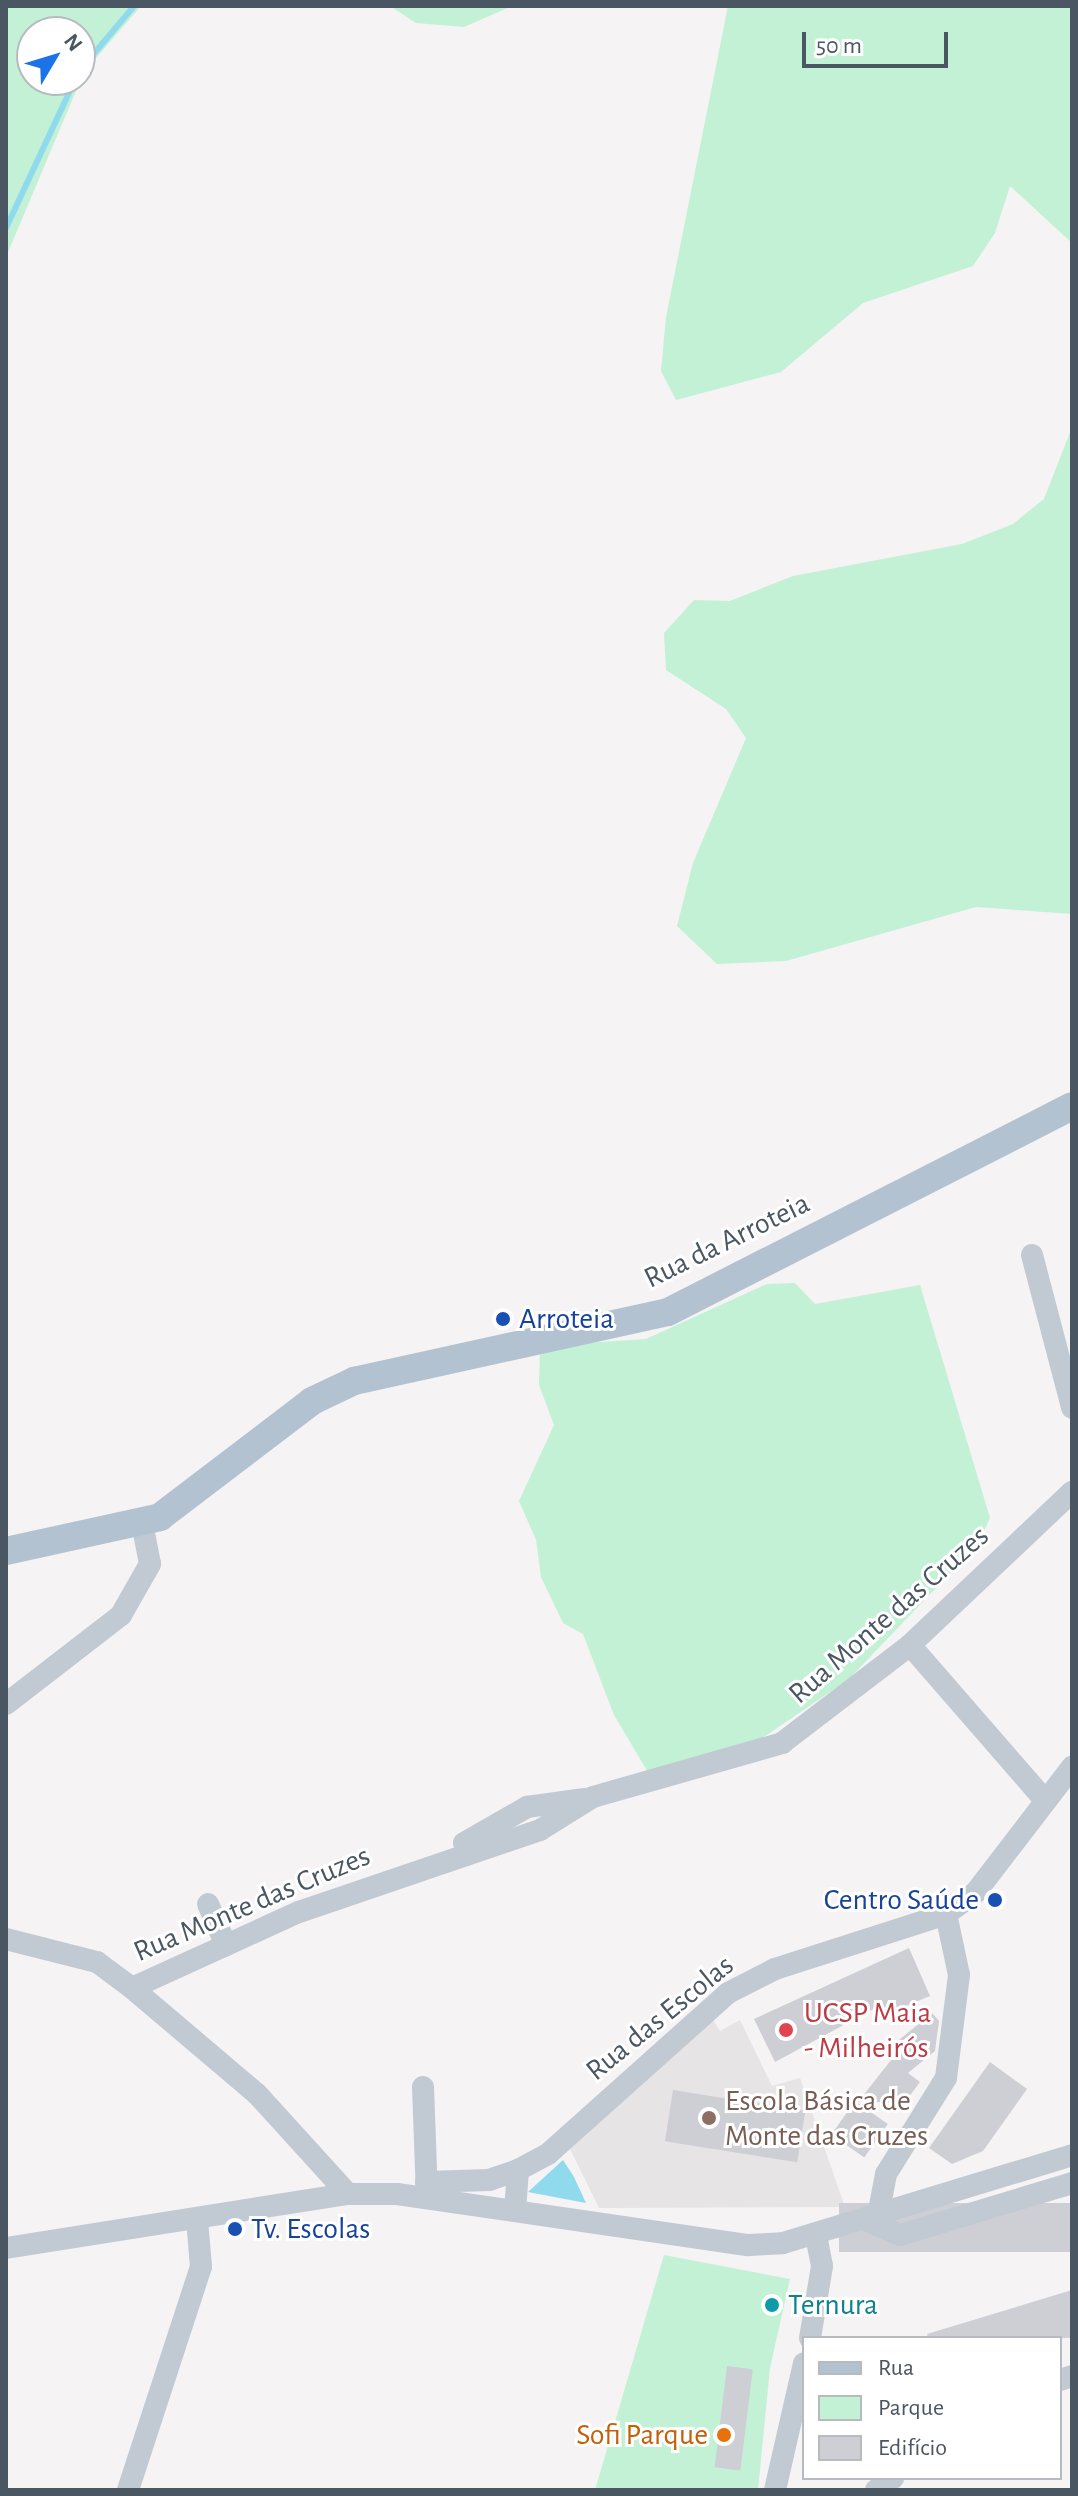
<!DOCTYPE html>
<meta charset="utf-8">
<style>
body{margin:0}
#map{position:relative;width:1078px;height:2496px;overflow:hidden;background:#f5f3f3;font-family:"Alegreya Sans",sans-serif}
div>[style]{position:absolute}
.education>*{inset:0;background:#e6e4e5}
.green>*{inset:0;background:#c3f1d5}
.water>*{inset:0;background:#90daee}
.stream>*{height:6px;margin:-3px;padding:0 3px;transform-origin:3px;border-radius:3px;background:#90daee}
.building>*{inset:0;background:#cdcfd5;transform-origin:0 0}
.minor>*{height:22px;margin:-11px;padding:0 11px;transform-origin:11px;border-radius:11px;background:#c1cad2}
.major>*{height:28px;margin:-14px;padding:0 14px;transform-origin:14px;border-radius:14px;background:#b3c2d1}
.dots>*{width:22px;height:22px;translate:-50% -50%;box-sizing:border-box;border:4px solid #fff;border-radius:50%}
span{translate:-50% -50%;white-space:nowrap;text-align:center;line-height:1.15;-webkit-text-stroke:6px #fff;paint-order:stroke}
.street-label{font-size:30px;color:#4a5661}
.transit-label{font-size:30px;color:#164399}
.left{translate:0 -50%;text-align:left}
.right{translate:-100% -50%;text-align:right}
.health-label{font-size:30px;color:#be3a42}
.education-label{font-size:30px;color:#785e54}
.culture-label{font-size:30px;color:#0d838f}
.food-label{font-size:30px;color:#c56008}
.frame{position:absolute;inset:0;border:8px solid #4a5661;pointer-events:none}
.legend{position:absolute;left:802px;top:2336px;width:260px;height:144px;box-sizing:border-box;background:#fff;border:2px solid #b7bbc0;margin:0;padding:10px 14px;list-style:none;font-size:24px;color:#4a5661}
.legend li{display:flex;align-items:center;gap:16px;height:40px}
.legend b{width:40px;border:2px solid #b7bbc0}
.north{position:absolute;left:16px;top:16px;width:80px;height:80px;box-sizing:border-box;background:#fff;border:2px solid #b7bbc0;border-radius:50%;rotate:52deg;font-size:22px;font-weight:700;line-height:32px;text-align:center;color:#4a5661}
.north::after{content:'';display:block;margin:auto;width:28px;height:36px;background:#1a73e8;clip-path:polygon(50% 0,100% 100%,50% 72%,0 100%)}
.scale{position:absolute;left:802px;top:32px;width:146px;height:36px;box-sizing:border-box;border:4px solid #4a5661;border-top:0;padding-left:10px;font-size:24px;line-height:28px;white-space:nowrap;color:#4a5661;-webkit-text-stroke:6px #fff;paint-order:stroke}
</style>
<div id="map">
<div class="education">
<div style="clip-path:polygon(713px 2020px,720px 2031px,740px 2020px,772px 2086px,800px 2078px,845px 2207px,599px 2208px,570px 2149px)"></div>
</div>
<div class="green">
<div style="clip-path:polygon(evenodd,6px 6px,141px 6px,84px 72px,6px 257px,6px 6px,80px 32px,80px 80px,32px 80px,32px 32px,80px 32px)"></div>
<div style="clip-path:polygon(390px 6px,512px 6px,464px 27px,416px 23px)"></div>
<div style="clip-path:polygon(728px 6px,1072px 6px,1072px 243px,1010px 186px,995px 233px,973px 266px,863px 303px,781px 372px,676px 400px,661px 371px,666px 317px)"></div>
<div style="clip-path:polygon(1072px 427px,1072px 914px,976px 907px,786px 961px,717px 964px,677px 926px,693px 863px,746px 738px,726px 709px,666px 670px,664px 633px,694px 600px,730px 601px,793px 576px,962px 544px,1013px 524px,1044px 499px)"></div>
<div style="clip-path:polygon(795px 1283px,815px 1304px,920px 1285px,990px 1518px,978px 1544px,849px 1679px,736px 1756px,649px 1774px,614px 1715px,583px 1634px,563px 1623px,541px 1577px,536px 1540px,519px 1501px,554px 1425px,539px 1385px,540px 1346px,646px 1339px,767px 1284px)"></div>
<div style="clip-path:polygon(664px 2255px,790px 2279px,770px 2368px,758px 2490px,595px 2490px)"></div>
</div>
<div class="water">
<div style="clip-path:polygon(563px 2160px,574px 2177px,586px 2203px,528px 2192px)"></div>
</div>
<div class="stream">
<div style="left:80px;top:70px;width:84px;rotate:-49.8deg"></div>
<div style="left:6px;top:228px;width:163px;rotate:-65deg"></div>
</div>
<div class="building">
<div style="clip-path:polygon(909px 1948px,930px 1996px,881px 2016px,877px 2007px,775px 2062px,754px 2019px)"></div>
<div style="clip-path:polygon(932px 2013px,939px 2021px,935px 2051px,908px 2073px,920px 2082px,905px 2102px,858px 2102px,895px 2055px,889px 2048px)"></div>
<div style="clip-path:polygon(990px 2062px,1027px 2089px,983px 2151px,952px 2164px,929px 2148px)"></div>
<div style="left:673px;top:2090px;width:134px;height:52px;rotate:9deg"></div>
<div style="left:855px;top:2101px;width:40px;height:41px;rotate:35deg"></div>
<div style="left:1072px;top:2203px;width:49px;height:233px;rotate:90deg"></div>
<div style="clip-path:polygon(1072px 2290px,1072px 2338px,928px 2338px,927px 2334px)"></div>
<div style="left:727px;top:2366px;width:26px;height:102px;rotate:7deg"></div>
</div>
<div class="minor">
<div style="left:1032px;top:1255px;width:158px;rotate:75.3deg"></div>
<div style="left:910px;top:1645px;width:204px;rotate:49deg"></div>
<div style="left:6px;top:1704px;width:145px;rotate:-37.7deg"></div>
<div style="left:121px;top:1615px;width:59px;rotate:-60.4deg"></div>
<div style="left:150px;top:1564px;width:42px;rotate:-101deg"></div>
<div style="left:464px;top:1843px;width:73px;rotate:-29.7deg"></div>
<div style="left:527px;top:1807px;width:58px;rotate:-8deg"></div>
<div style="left:208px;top:1904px;width:45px;rotate:66.3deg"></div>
<div style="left:6px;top:1939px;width:94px;rotate:14.2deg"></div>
<div style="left:97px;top:1962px;width:44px;rotate:36.6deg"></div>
<div style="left:132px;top:1988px;width:164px;rotate:40.3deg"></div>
<div style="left:257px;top:2094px;width:135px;rotate:47.7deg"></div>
<div style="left:132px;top:1988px;width:183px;rotate:-24.5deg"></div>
<div style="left:299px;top:1912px;width:255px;rotate:-18.8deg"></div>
<div style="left:540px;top:1830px;width:62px;rotate:-31.9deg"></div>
<div style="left:593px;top:1797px;width:197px;rotate:-15.9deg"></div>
<div style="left:782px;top:1743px;width:161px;rotate:-37.4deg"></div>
<div style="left:910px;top:1645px;width:223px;rotate:-43.4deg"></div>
<div style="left:423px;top:2087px;width:111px;rotate:87.9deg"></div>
<div style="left:426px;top:2182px;width:63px;rotate:-1.8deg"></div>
<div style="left:489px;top:2180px;width:31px;rotate:-19deg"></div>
<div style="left:515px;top:2211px;width:41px;rotate:-85.8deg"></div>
<div style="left:518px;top:2170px;width:34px;rotate:-28deg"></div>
<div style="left:548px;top:2154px;width:241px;rotate:-41.8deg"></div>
<div style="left:728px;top:1993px;width:53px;rotate:-27.1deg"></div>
<div style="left:775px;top:1969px;width:180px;rotate:-17.8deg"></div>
<div style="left:946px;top:1914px;width:37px;rotate:-36deg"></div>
<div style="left:976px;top:1892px;width:158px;rotate:-52.5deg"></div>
<div style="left:878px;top:2216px;width:43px;rotate:-79.2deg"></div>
<div style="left:886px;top:2174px;width:113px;rotate:-58deg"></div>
<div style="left:946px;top:2078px;width:104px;rotate:-82.8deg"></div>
<div style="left:959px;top:1975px;width:62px;rotate:-102deg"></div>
<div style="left:865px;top:2220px;width:38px;rotate:23deg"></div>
<div style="left:900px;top:2235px;width:180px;rotate:-16.8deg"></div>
<div style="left:6px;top:2248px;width:346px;rotate:-9deg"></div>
<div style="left:348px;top:2194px;width:49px"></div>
<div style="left:397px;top:2194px;width:355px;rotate:8.3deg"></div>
<div style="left:748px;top:2245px;width:35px;rotate:-3deg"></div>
<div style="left:783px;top:2243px;width:302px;rotate:-16.9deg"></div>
<div style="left:810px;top:2338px;width:73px;rotate:-80.5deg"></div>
<div style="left:822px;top:2266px;width:31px;rotate:-101deg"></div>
<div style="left:1060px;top:2380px;width:13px;rotate:-18deg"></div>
<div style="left:128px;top:2490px;width:235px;rotate:-71.9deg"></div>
<div style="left:201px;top:2267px;width:48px;rotate:-94.8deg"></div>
<div style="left:775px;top:2490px;width:130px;rotate:-77.1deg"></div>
<div style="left:876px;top:2490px;width:21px;rotate:-35deg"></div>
</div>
<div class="major">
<div style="left:6px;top:1551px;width:158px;rotate:-12.4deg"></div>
<div style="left:160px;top:1517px;width:191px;rotate:-37.3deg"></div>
<div style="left:312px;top:1401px;width:47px;rotate:-25.5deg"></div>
<div style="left:354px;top:1381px;width:321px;rotate:-12.4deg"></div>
<div style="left:668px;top:1312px;width:453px;rotate:-27deg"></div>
</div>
<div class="dots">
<div style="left:503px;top:1319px;background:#1a4fb4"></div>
<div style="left:995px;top:1900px;background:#1a4fb4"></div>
<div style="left:786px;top:2030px;background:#e0444e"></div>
<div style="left:709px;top:2118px;background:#8d6e63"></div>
<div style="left:235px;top:2229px;background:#1a4fb4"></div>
<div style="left:772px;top:2305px;background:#0f9aa8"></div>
<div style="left:724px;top:2435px;background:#e8710a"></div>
</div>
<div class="street-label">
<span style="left:727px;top:1241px;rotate:-26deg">Rua da Arroteia</span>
<span style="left:889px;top:1615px;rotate:-41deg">Rua Monte das Cruzes</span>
<span style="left:252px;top:1904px;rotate:-23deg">Rua Monte das Cruzes</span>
<span style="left:660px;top:2018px;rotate:-39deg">Rua das Escolas</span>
</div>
<div class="transit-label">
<span class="left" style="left:519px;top:1319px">Arroteia</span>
<span class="right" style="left:979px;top:1900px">Centro Saúde</span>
<span class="left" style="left:251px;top:2229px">Tv. Escolas</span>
</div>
<div class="health-label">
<span class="left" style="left:804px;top:2030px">UCSP Maia<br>- Milheirós</span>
</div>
<div class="education-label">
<span class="left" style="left:725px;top:2118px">Escola Básica de<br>Monte das Cruzes</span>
</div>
<div class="culture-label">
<span class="left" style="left:788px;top:2305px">Ternura</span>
</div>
<div class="food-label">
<span class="right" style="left:708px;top:2435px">Sofi Parque</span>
</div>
<div class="frame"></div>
<ul class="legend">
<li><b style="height:10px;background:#b3c2d1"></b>Rua</li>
<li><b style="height:22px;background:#c3f1d5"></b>Parque</li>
<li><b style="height:22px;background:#cdcfd5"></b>Edifício</li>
</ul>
<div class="north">N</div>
<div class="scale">50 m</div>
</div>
